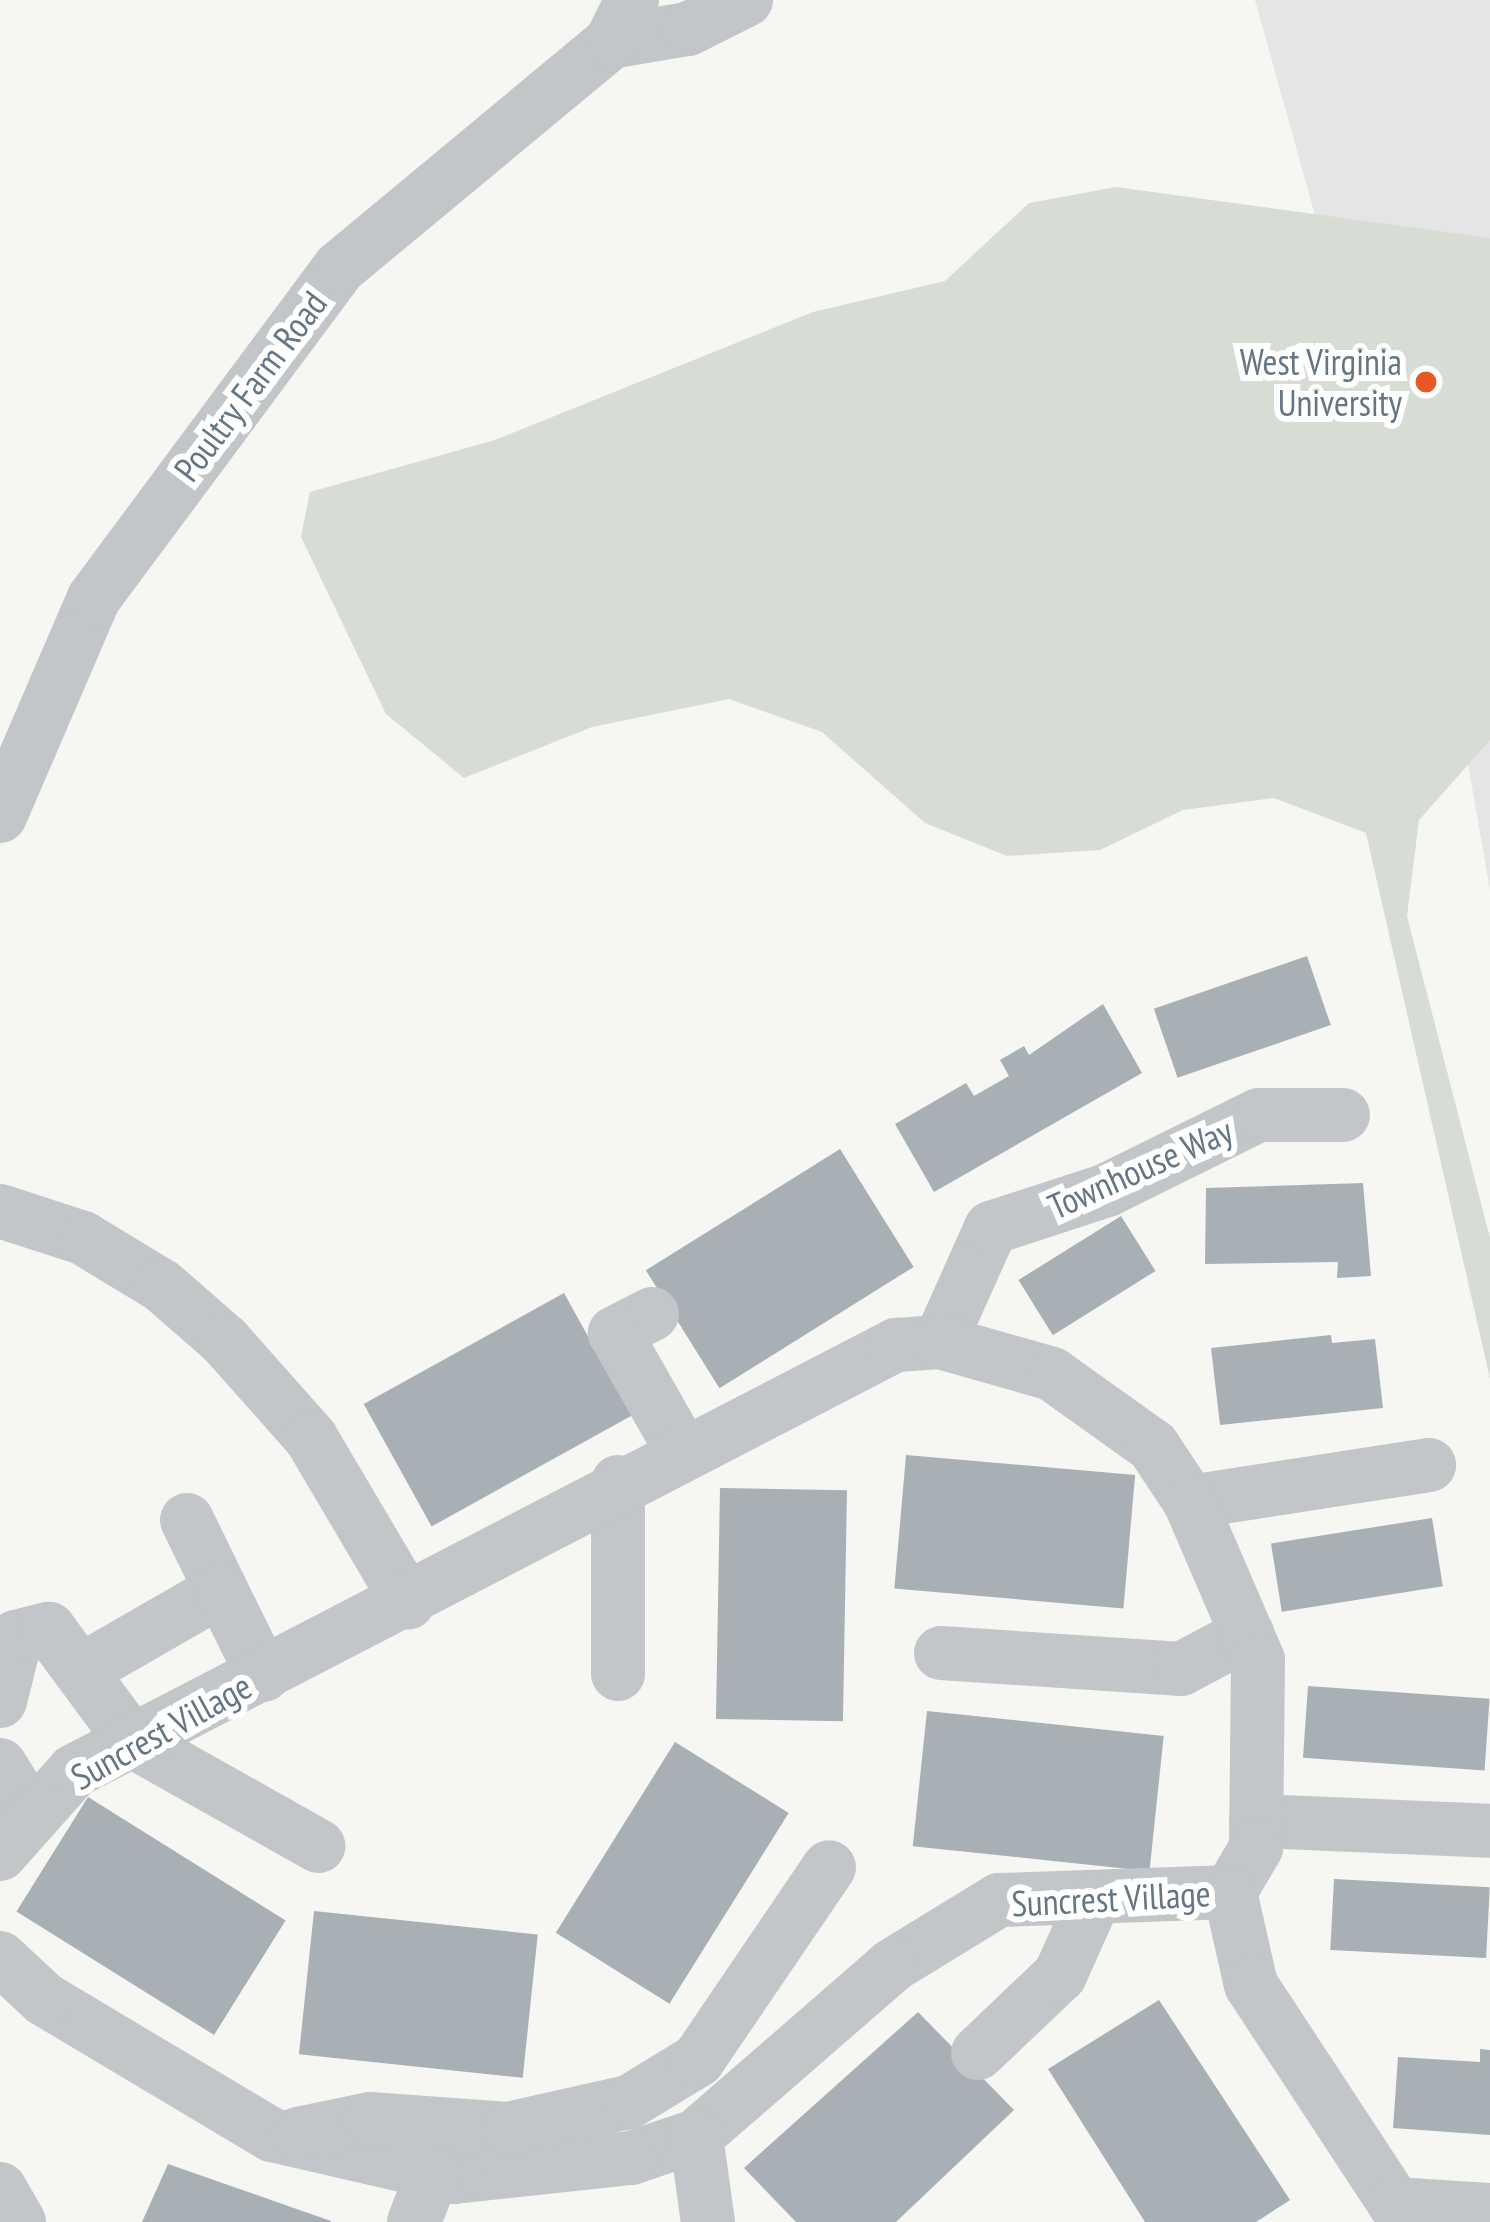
<!DOCTYPE html>
<style>
body{margin:0}
#map{position:relative;width:1490px;height:2222px;overflow:hidden;background:#f6f6f3;font-family:"PT Sans Narrow",sans-serif}
div>[style]{position:absolute}
.built>*{inset:0;background:#e4e5e4}
.green>*{inset:0;background:#d7ddd4}
.building>*{inset:0;background:#a8b0b6;transform-origin:0 0}
.minor>*{height:54px;margin:-27px;padding:0 27px;transform-origin:27px;border-radius:27px;background:#c2c6c9}
.dots>*{width:33px;height:33px;translate:-50% -50%;box-sizing:border-box;border:6px solid #fff;border-radius:50%}
span{translate:-50% -50%;white-space:nowrap;text-align:center;line-height:1.15;-webkit-text-stroke:12px #fff;paint-order:stroke}
.poi-label{font-size:36px;color:#657584}
.right{translate:-100% -50%;text-align:right}
.street-label{font-size:36px;color:#657584}
</style>
<div id="map">
<div class="built">
<div style="clip-path:polygon(1255px 0,1490px 0,1490px 890px,1468px 764px)"></div>
</div>
<div class="green">
<div style="clip-path:polygon(1116px 187px,1490px 238px,1490px 740px,1419px 820px,1407px 916px,1490px 1238px,1490px 1379px,1366px 833px,1274px 798px,1183px 810px,1100px 850px,1007px 856px,925px 823px,822px 732px,729px 699px,592px 727px,464px 778px,386px 714px,301px 537px,310px 492px,495px 440px,813px 312px,945px 281px,1029px 203px)"></div>
</div>
<div class="building">
<div style="left:1307px;top:956px;width:73px;height:162px;rotate:71deg"></div>
<div style="clip-path:polygon(1103px 1004px,1142px 1073px,934px 1192px,895px 1124px,966px 1083px,974px 1096px,1009px 1076px,1000px 1060px,1024px 1046px,1029px 1055px)"></div>
<div style="left:840px;top:1149px;width:139px;height:229px;rotate:58deg"></div>
<div style="clip-path:polygon(1363px 1183px,1371px 1276px,1337px 1278px,1338px 1262px,1205px 1264px,1206px 1188px)"></div>
<div style="left:1121px;top:1216px;width:65px;height:121px;rotate:58deg"></div>
<div style="left:564px;top:1293px;width:140px;height:229px;rotate:61deg"></div>
<div style="clip-path:polygon(1331px 1335px,1332px 1343px,1375px 1339px,1383px 1408px,1220px 1425px,1211px 1348px)"></div>
<div style="left:906px;top:1455px;width:230px;height:134px;rotate:5deg"></div>
<div style="left:720px;top:1488px;width:127px;height:231px;rotate:1deg"></div>
<div style="left:1432px;top:1518px;width:69px;height:163px;rotate:81deg"></div>
<div style="left:1308px;top:1686px;width:182px;height:72px;rotate:4deg"></div>
<div style="left:927px;top:1711px;width:238px;height:136px;rotate:6deg"></div>
<div style="left:675px;top:1742px;width:134px;height:225px;rotate:32deg"></div>
<div style="left:88px;top:1797px;width:233px;height:135px;rotate:32deg"></div>
<div style="left:1334px;top:1879px;width:156px;height:71px;rotate:3deg"></div>
<div style="left:314px;top:1911px;width:225px;height:144px;rotate:6deg"></div>
<div style="clip-path:polygon(1159px 2000px,1290px 2200px,1256px 2222px,1145px 2222px,1048px 2069px)"></div>
<div style="clip-path:polygon(918px 2012px,1014px 2110px,896px 2222px,796px 2222px,744px 2168px)"></div>
<div style="clip-path:polygon(1480px 2049px,1490px 2050px,1490px 2135px,1393px 2128px,1398px 2057px,1480px 2062px)"></div>
<div style="clip-path:polygon(168px 2164px,331px 2221px,331px 2222px,142px 2222px)"></div>
</div>
<div class="minor">
<div style="left:611px;top:42px;width:78px;rotate:-9.6deg"></div>
<div style="left:688px;top:29px;width:65px;rotate:-26.6deg"></div>
<div style="left:0;top:816px;width:237px;rotate:-66.7deg"></div>
<div style="left:94px;top:598px;width:411px;rotate:-53.4deg"></div>
<div style="left:339px;top:268px;width:354px;rotate:-39.7deg"></div>
<div style="left:611px;top:42px;width:47px;rotate:-63.4deg"></div>
<div style="left:0;top:1211px;width:87px;rotate:18deg"></div>
<div style="left:83px;top:1238px;width:92px;rotate:31.3deg"></div>
<div style="left:162px;top:1286px;width:84px;rotate:41.1deg"></div>
<div style="left:225px;top:1341px;width:130px;rotate:48.4deg"></div>
<div style="left:311px;top:1438px;width:191px;rotate:59.4deg"></div>
<div style="left:652px;top:1314px;width:42px;rotate:152.8deg"></div>
<div style="left:615px;top:1333px;width:136px;rotate:60.4deg"></div>
<div style="left:940px;top:1342px;width:125px;rotate:-65.9deg"></div>
<div style="left:991px;top:1228px;width:122px;rotate:-18.1deg"></div>
<div style="left:1107px;top:1190px;width:169px;rotate:-26.3deg"></div>
<div style="left:1259px;top:1115px;width:84px"></div>
<div style="left:1190px;top:1502px;width:242px;rotate:-8.8deg"></div>
<div style="left:187px;top:1520px;width:78px;rotate:64.1deg"></div>
<div style="left:941px;top:1653px;width:241px;rotate:3.8deg"></div>
<div style="left:1181px;top:1669px;width:75px;rotate:-27.9deg"></div>
<div style="left:82px;top:1670px;width:160px;rotate:-29.9deg"></div>
<div style="left:221px;top:1590px;width:95px;rotate:63.7deg"></div>
<div style="left:618px;top:1674px;width:192px;rotate:-90deg"></div>
<div style="left:0;top:1701px;width:66px;rotate:-76deg"></div>
<div style="left:16px;top:1637px;width:34px;rotate:-14deg"></div>
<div style="left:49px;top:1629px;width:139px;rotate:53.5deg"></div>
<div style="left:132px;top:1741px;width:214px;rotate:29.4deg"></div>
<div style="left:0;top:1765px;width:59px;rotate:58.2deg"></div>
<div style="left:1256px;top:1821px;width:234px;rotate:2.4deg"></div>
<div style="left:0;top:1854px;width:111px;rotate:-48.3deg"></div>
<div style="left:74px;top:1771px;width:926px;rotate:-27.4deg"></div>
<div style="left:896px;top:1345px;width:44px;rotate:-3.9deg"></div>
<div style="left:940px;top:1342px;width:116px;rotate:15.9deg"></div>
<div style="left:1052px;top:1374px;width:124px;rotate:35.5deg"></div>
<div style="left:1153px;top:1446px;width:67px;rotate:56.5deg"></div>
<div style="left:1190px;top:1502px;width:172px;rotate:66.7deg"></div>
<div style="left:1258px;top:1660px;width:188px;rotate:90.6deg"></div>
<div style="left:1256px;top:1848px;width:51px;rotate:120.6deg"></div>
<div style="left:1230px;top:1892px;width:231px;rotate:178deg"></div>
<div style="left:999px;top:1900px;width:124px;rotate:148.5deg"></div>
<div style="left:893px;top:1965px;width:261px;rotate:139deg"></div>
<div style="left:696px;top:2136px;width:69px;rotate:161.3deg"></div>
<div style="left:631px;top:2158px;width:178px;rotate:173.9deg"></div>
<div style="left:454px;top:2177px;width:187px;rotate:-167deg"></div>
<div style="left:272px;top:2135px;width:265px;rotate:-149.2deg"></div>
<div style="left:44px;top:1999px;width:60px;rotate:-137deg"></div>
<div style="left:1230px;top:1892px;width:95px;rotate:77.3deg"></div>
<div style="left:1251px;top:1985px;width:262px;rotate:56.7deg"></div>
<div style="left:1395px;top:2204px;width:95px;rotate:3.6deg"></div>
<div style="left:978px;top:2053px;width:113px;rotate:-43.6deg"></div>
<div style="left:1060px;top:1975px;width:83px;rotate:-65.9deg"></div>
<div style="left:298px;top:2134px;width:74px;rotate:-11.8deg"></div>
<div style="left:370px;top:2119px;width:138px;rotate:4.1deg"></div>
<div style="left:508px;top:2129px;width:124px;rotate:-12.6deg"></div>
<div style="left:629px;top:2102px;width:81px;rotate:-31.3deg"></div>
<div style="left:698px;top:2060px;width:233px;rotate:-55.8deg"></div>
<div style="left:696px;top:2136px;width:87px;rotate:82.1deg"></div>
<div style="left:0;top:2189px;width:38px;rotate:60deg"></div>
<div style="left:414px;top:2222px;width:53px;rotate:-68.8deg"></div>
</div>
<div class="dots">
<div style="left:1426px;top:382px;background:#e45925"></div>
</div>
<div class="poi-label">
<span class="right" style="left:1402px;top:382px">West Virginia<br>University</span>
</div>
<div class="street-label">
<span style="left:250px;top:386px;rotate:-53deg">Poultry Farm Road</span>
<span style="left:1140px;top:1168px;rotate:-24deg">Townhouse Way</span>
<span style="left:161px;top:1731px;rotate:-29deg">Suncrest Village</span>
<span style="left:1111px;top:1898px;rotate:-3deg">Suncrest Village</span>
</div>
</div>
